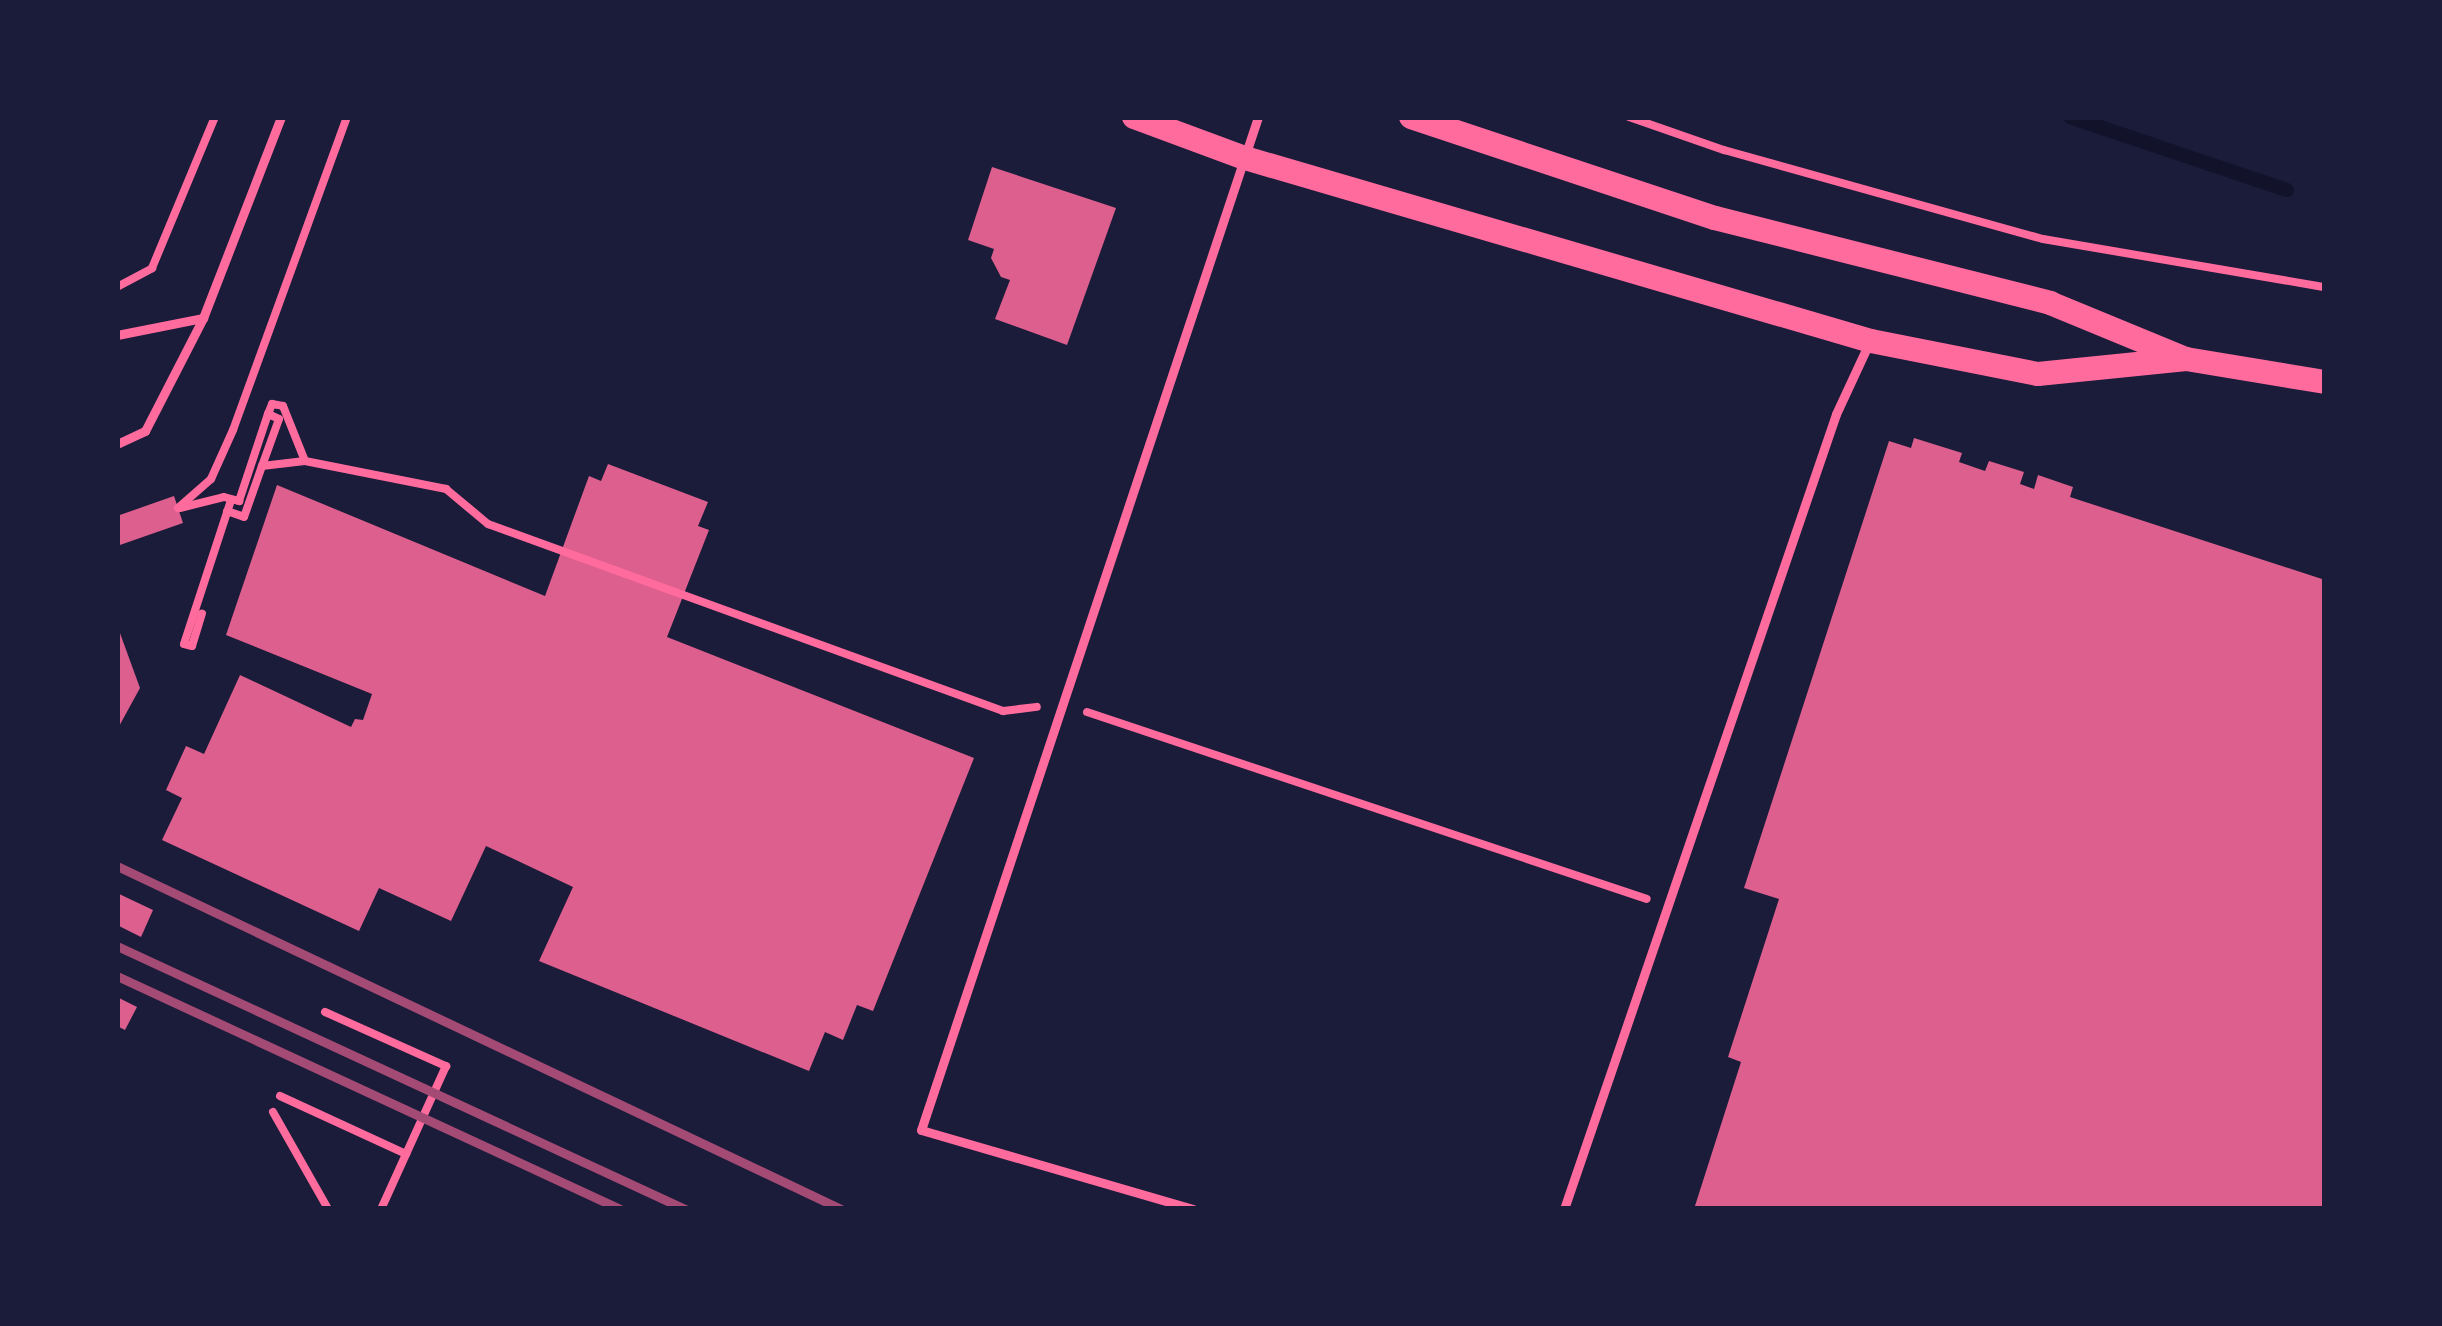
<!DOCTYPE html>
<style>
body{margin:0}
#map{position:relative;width:2442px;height:1326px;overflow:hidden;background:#1b1b3a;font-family:Roboto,sans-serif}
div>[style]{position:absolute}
.stream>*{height:14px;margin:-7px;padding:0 7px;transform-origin:7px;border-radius:7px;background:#12122b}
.building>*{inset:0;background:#dd5f8e}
.path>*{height:8px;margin:-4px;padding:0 4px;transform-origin:4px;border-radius:4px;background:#ff6b9d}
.service>*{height:9px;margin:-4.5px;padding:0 4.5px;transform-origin:4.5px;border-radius:4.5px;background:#ff6b9d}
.secondary>*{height:24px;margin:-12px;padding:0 12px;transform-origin:12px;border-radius:12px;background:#ff6b9d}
.rail>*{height:9px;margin:-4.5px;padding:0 4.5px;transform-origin:4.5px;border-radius:4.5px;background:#a44b75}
span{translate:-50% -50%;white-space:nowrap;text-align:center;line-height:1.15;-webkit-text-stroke:9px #1b1b3a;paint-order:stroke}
.frame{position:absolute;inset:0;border:120px solid #1b1b3a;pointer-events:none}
</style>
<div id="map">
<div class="stream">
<div style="left:2070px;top:117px;width:229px;rotate:18.6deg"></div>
</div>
<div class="building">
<div style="clip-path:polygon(992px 167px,1116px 208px,1067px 345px,995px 319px,1010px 280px,1001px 277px,991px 258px,994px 249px,968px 240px)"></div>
<div style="clip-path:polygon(1914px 438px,1962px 453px,1959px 462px,1985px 471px,1989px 461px,2024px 472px,2020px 484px,2034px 489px,2038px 475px,2073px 487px,2070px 497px,2325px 580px,2325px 1209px,1694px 1209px,1741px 1062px,1728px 1057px,1779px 899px,1744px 888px,1889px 441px,1911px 448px)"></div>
<div style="clip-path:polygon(608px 464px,708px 502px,698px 526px,709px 530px,667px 637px,974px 758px,873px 1011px,857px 1005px,843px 1040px,825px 1032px,809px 1071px,539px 961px,573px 887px,486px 846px,451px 921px,379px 888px,359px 931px,162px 840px,182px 798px,166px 790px,186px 746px,204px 754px,240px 675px,351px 727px,355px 719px,363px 720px,372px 694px,226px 635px,277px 485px,545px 596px,589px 476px,601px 481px)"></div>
<div style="clip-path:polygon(174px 496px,183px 523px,117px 546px,117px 516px)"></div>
<div style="clip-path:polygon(117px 625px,140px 688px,117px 730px)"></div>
<div style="clip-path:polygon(117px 893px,153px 910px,141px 937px,117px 925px)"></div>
<div style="clip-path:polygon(117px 997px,137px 1007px,125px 1030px,117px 1026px)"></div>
</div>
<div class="path">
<div style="left:1629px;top:117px;width:101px;rotate:19.2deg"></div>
<div style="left:1724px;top:150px;width:331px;rotate:15.6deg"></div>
<div style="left:2043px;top:239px;width:286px;rotate:9.7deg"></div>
<div style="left:117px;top:287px;width:40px;rotate:-28deg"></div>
<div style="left:152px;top:268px;width:164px;rotate:-67.4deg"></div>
<div style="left:268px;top:414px;width:11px;rotate:-68deg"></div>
<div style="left:272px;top:404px;width:11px;rotate:10deg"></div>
<div style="left:283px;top:406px;width:59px;rotate:68.2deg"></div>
<div style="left:178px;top:508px;width:44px;rotate:-41.3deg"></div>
<div style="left:211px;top:479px;width:54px;rotate:-65.8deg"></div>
<div style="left:233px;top:430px;width:333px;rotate:-70deg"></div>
<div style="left:180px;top:508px;width:45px;rotate:-14deg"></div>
<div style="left:224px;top:497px;width:16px;rotate:15deg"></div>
<div style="left:239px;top:501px;width:92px;rotate:-71.6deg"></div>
<div style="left:268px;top:414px;width:12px;rotate:24deg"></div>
<div style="left:279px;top:419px;width:50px;rotate:109.9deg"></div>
<div style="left:227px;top:511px;width:18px;rotate:19deg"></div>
<div style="left:244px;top:517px;width:54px;rotate:-70.6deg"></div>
<div style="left:262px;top:466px;width:43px;rotate:-6.6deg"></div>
<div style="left:305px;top:461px;width:144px;rotate:11.2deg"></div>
<div style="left:446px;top:489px;width:55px;rotate:39.8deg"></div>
<div style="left:488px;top:524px;width:548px;rotate:19.96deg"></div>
<div style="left:1003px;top:711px;width:34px;rotate:-7deg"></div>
<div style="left:192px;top:646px;width:8px;rotate:-166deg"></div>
<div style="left:184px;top:644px;width:151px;rotate:-71.9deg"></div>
<div style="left:192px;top:646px;width:34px;rotate:-73deg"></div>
<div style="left:1087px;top:712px;width:590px;rotate:18.47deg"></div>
<div style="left:325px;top:1012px;width:133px;rotate:24.1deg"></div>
<div style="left:446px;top:1066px;width:157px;rotate:114.4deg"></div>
<div style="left:280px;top:1096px;width:139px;rotate:24.7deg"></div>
<div style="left:273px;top:1112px;width:112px;rotate:60.4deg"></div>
</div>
<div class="service">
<div style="left:117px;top:335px;width:88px;rotate:-11.2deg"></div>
<div style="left:117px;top:444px;width:31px;rotate:-25deg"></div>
<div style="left:145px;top:431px;width:127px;rotate:-62.8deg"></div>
<div style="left:203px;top:318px;width:216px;rotate:-68.8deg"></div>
<div style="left:1193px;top:1209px;width:283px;rotate:-163.8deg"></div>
<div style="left:921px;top:1130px;width:1068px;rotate:-71.6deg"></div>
<div style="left:1564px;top:1209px;width:840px;rotate:-71.11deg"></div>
<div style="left:1836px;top:414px;width:78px;rotate:-65.1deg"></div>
</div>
<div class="secondary">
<div style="left:1134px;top:117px;width:118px;rotate:20.3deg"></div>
<div style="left:1245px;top:158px;width:652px;rotate:16.3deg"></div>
<div style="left:1871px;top:341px;width:170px;rotate:11.2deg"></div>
<div style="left:2038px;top:374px;width:149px;rotate:-5.8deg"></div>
<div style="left:1411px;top:117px;width:320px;rotate:18.4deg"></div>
<div style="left:1715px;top:218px;width:346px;rotate:14.2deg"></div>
<div style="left:2050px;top:303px;width:147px;rotate:22.4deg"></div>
<div style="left:2186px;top:359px;width:141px;rotate:9.4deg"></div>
</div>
<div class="rail">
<div style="left:117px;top:866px;width:801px;rotate:25.35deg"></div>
<div style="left:117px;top:946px;width:626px;rotate:24.85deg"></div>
<div style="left:117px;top:976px;width:554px;rotate:24.85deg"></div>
</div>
<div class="frame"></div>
</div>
